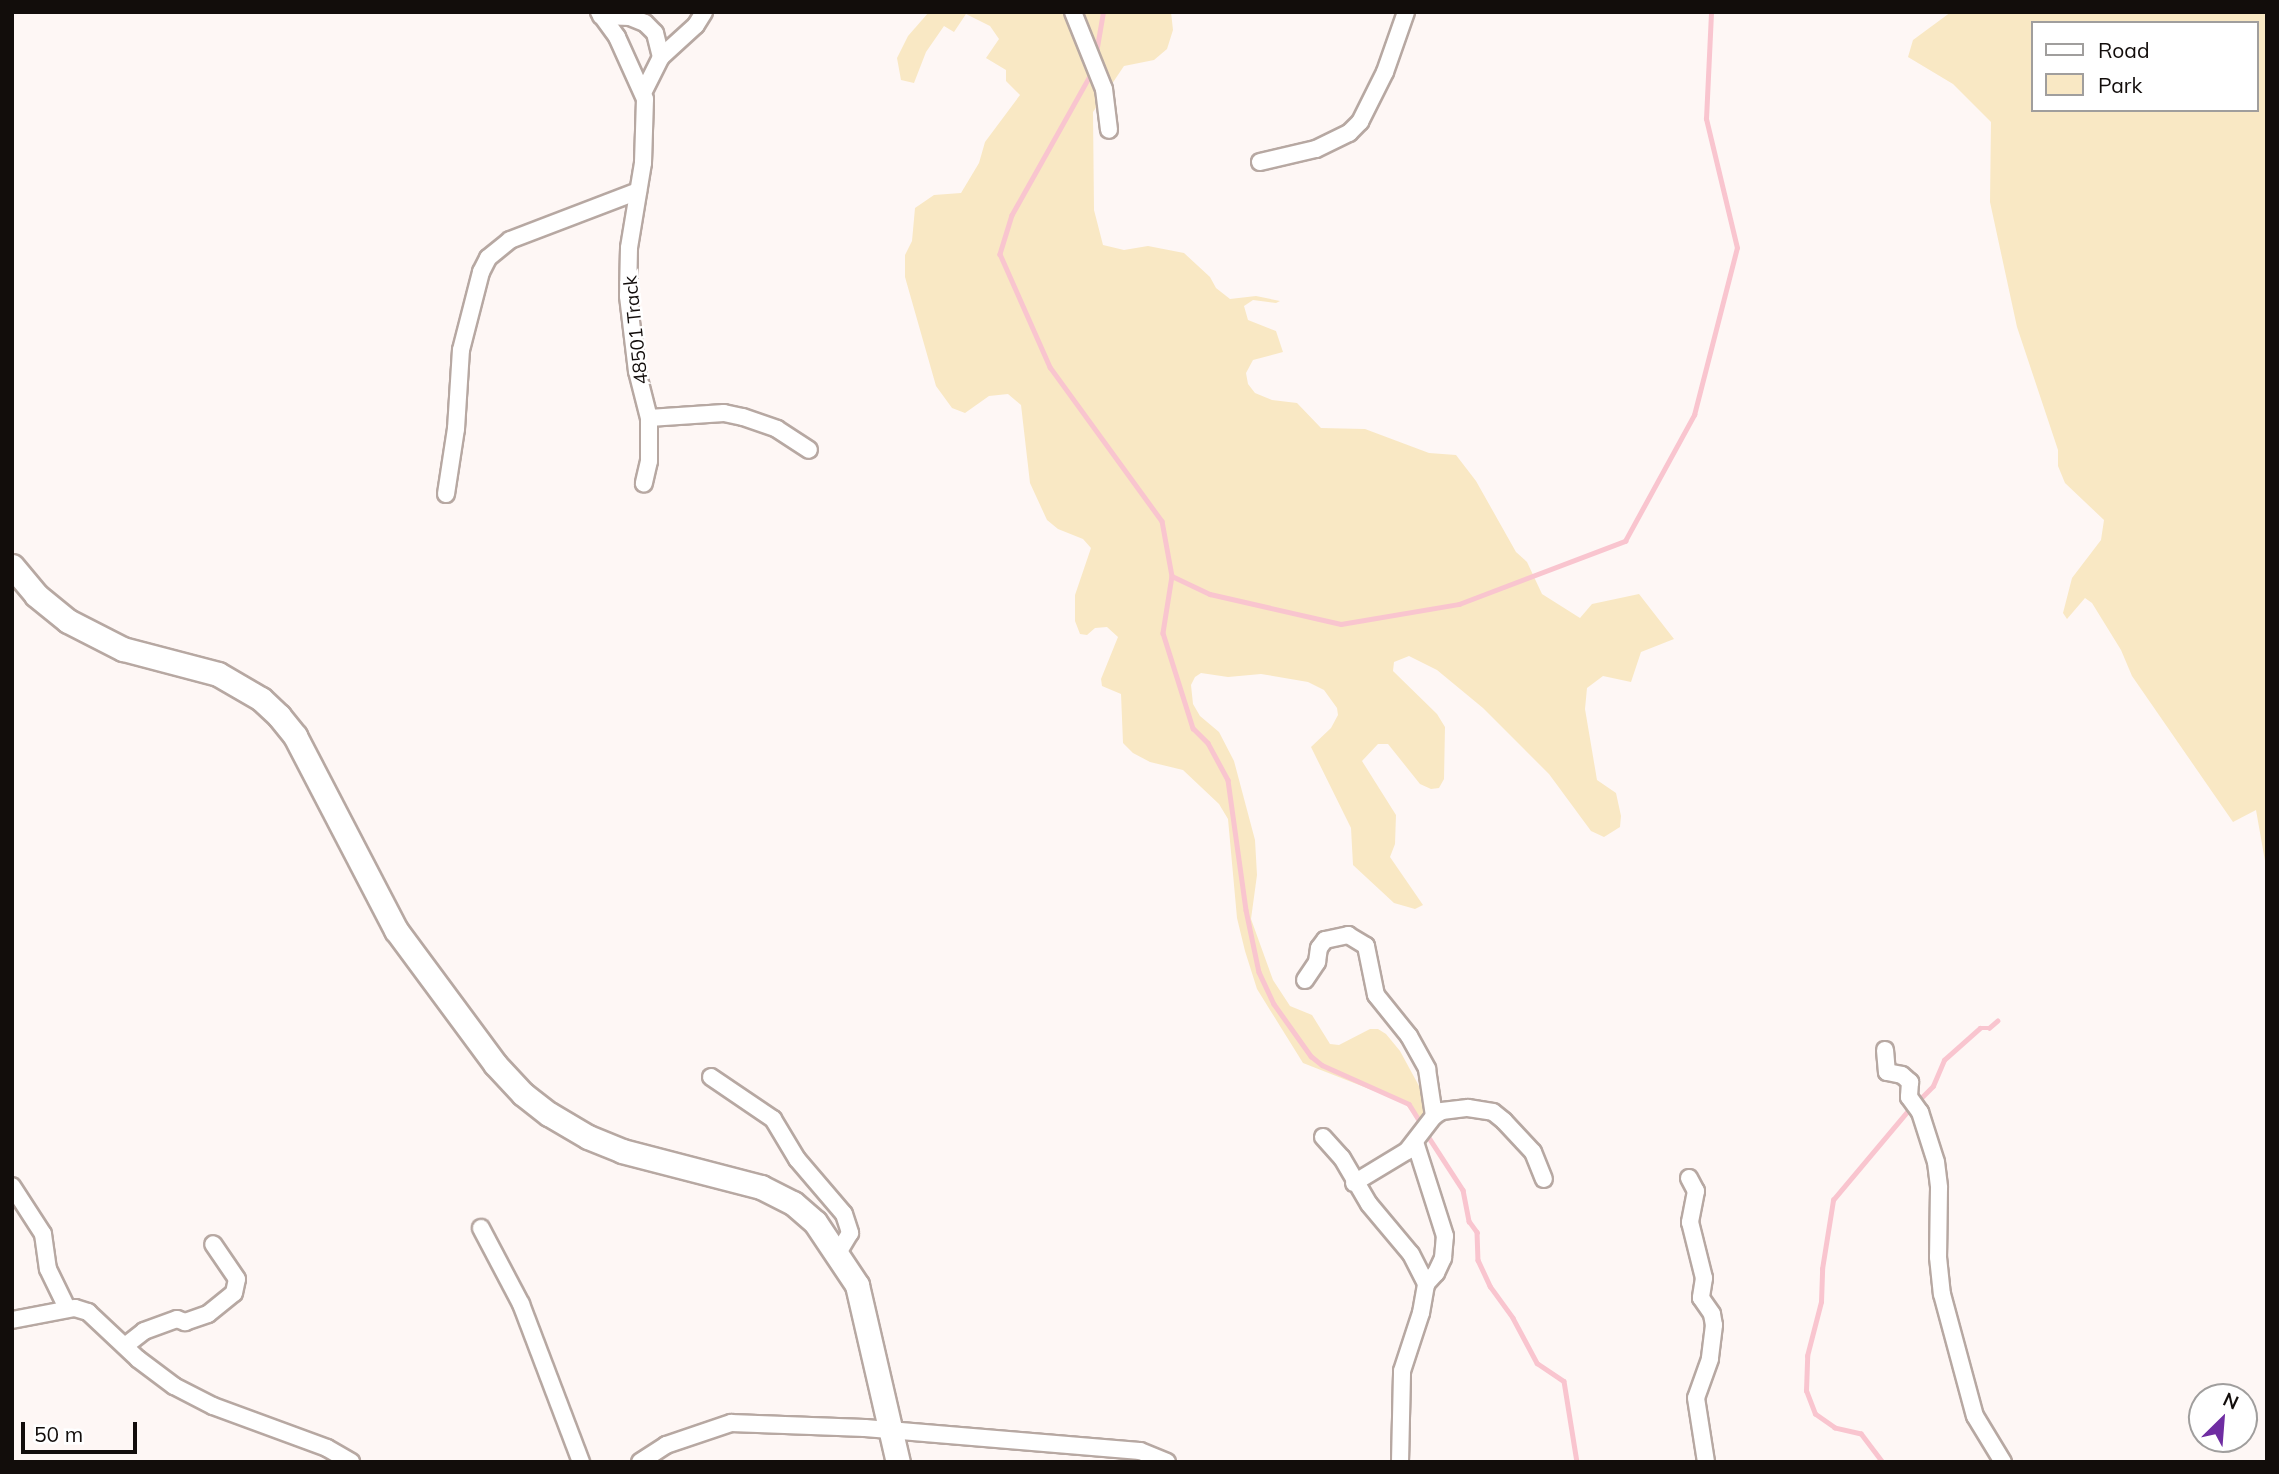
<!DOCTYPE html>
<style>
body{margin:0}
#map{position:relative;width:2279px;height:1474px;overflow:hidden;background:#fef7f5;font-family:Mulish,sans-serif}
div>[style]{position:absolute}
.green>*{inset:0;background:#f9e8c4}
.stream>*{height:4.5px;margin:-2.25px;padding:0 2.25px;transform-origin:2.25px;border-radius:2.25px;background:#f9c5cf}
.roads{filter:drop-shadow(2px 0 #b7a8a2) drop-shadow(-2px 0 #b7a8a2) drop-shadow(0 2px #b7a8a2) drop-shadow(0 -2px #b7a8a2)}
.street>*{height:16px;margin:-8px;padding:0 8px;transform-origin:8px;border-radius:8px;background:#fff}
.secondary>*{height:23px;margin:-11.5px;padding:0 11.5px;transform-origin:11.5px;border-radius:11.5px;background:#fff}
span{translate:-50% -50%;white-space:nowrap;text-align:center;line-height:1.15;-webkit-text-stroke:5px #fff;paint-order:stroke}
.street-label{font-size:19px;color:#120d0b}
.frame{position:absolute;inset:0;border:14px solid #120d0b;pointer-events:none}
.legend{position:absolute;left:2031px;top:21px;width:228px;height:91px;box-sizing:border-box;background:#fff;border:2px solid #a09e9d;margin:0;padding:9px 12px;list-style:none;font-size:21px;color:#120d0b}
.legend li{display:flex;align-items:center;gap:14px;height:35px}
.legend b{width:35px;border:2px solid #a09e9d}
.north{position:absolute;left:2188px;top:1383px;width:70px;height:70px;box-sizing:border-box;background:#fff;border:2px solid #a09e9d;border-radius:50%;rotate:25deg;font-size:19px;font-weight:700;line-height:28px;text-align:center;color:#120d0b}
.north::after{content:'';display:block;margin:auto;width:24px;height:32px;background:#6f2da2;clip-path:polygon(50% 0,100% 100%,50% 72%,0 100%)}
.scale{position:absolute;left:21px;top:1422px;width:116px;height:32px;box-sizing:border-box;border:4px solid #120d0b;border-top:0;padding-left:9px;font-size:21px;line-height:24px;white-space:nowrap;color:#120d0b;-webkit-text-stroke:5px #fff;paint-order:stroke}
</style>
<div id="map">
<div class="green">
<div style="clip-path:polygon(929px 12px,1171px 12px,1173px 30px,1167px 49px,1154px 60px,1124px 66px,1093px 112px,1094px 210px,1103px 245px,1124px 250px,1148px 246px,1184px 253px,1210px 277px,1216px 288px,1230px 299px,1256px 296px,1280px 301px,1276px 303px,1253px 300px,1244px 306px,1248px 320px,1276px 331px,1283px 352px,1253px 360px,1246px 373px,1248px 384px,1255px 393px,1272px 400px,1297px 403px,1321px 428px,1365px 429px,1429px 453px,1456px 455px,1476px 481px,1516px 552px,1527px 562px,1542px 594px,1580px 618px,1592px 604px,1639px 594px,1674px 639px,1641px 652px,1631px 682px,1603px 676px,1587px 688px,1585px 709px,1597px 780px,1616px 793px,1621px 816px,1620px 827px,1604px 837px,1591px 831px,1549px 774px,1483px 708px,1437px 670px,1409px 656px,1394px 662px,1393px 671px,1437px 714px,1445px 727px,1444px 779px,1439px 788px,1431px 789px,1420px 784px,1388px 744px,1378px 744px,1362px 761px,1396px 815px,1395px 844px,1390px 857px,1423px 905px,1415px 909px,1394px 903px,1353px 865px,1351px 828px,1311px 747px,1331px 728px,1338px 715px,1337px 708px,1324px 690px,1308px 682px,1261px 674px,1228px 677px,1201px 673px,1195px 677px,1191px 685px,1193px 704px,1200px 716px,1219px 732px,1234px 761px,1255px 840px,1257px 875px,1251px 919px,1273px 980px,1290px 1006px,1312px 1015px,1330px 1044px,1339px 1045px,1370px 1029px,1378px 1029px,1386px 1034px,1400px 1051px,1419px 1086px,1426px 1113px,1421px 1119px,1417px 1119px,1405px 1103px,1303px 1063px,1257px 989px,1245px 951px,1237px 918px,1228px 819px,1219px 804px,1183px 770px,1150px 762px,1133px 753px,1123px 743px,1121px 694px,1102px 686px,1101px 679px,1118px 637px,1107px 627px,1095px 628px,1087px 635px,1080px 634px,1075px 621px,1075px 595px,1091px 548px,1083px 539px,1058px 529px,1047px 520px,1030px 483px,1021px 405px,1008px 394px,989px 396px,965px 413px,952px 408px,936px 386px,905px 277px,905px 255px,912px 241px,915px 208px,934px 195px,961px 193px,979px 163px,985px 142px,1020px 95px,1006px 81px,1006px 70px,986px 58px,999px 39px,990px 26px,966px 14px,954px 32px,944px 26px,926px 52px,914px 83px,901px 80px,897px 58px,908px 36px)"></div>
<div style="clip-path:polygon(evenodd,1951px 12px,2267px 12px,2265px 861px,2256px 810px,2233px 822px,2132px 676px,2121px 650px,2092px 603px,2085px 598px,2067px 619px,2063px 613px,2072px 578px,2101px 540px,2104px 520px,2065px 483px,2058px 466px,2058px 450px,2017px 327px,1990px 202px,1991px 122px,1953px 84px,1908px 57px,1913px 40px,1951px 12px,2032px 23px,2256px 23px,2256px 110px,2032px 110px,2032px 23px)"></div>
</div>
<div class="stream">
<div style="left:1096px;top:53px;width:42px;rotate:-80.3deg"></div>
<div style="left:1089px;top:78px;width:157px;rotate:119.3deg"></div>
<div style="left:1012px;top:215px;width:41px;rotate:107.1deg"></div>
<div style="left:1000px;top:254px;width:124px;rotate:66.1deg"></div>
<div style="left:1050px;top:367px;width:190px;rotate:54deg"></div>
<div style="left:1162px;top:521px;width:56px;rotate:79.7deg"></div>
<div style="left:1172px;top:576px;width:58px;rotate:99deg"></div>
<div style="left:1163px;top:633px;width:100px;rotate:72.5deg"></div>
<div style="left:1193px;top:728px;width:21px;rotate:45deg"></div>
<div style="left:1208px;top:743px;width:42px;rotate:61.6deg"></div>
<div style="left:1228px;top:780px;width:131px;rotate:82.1deg"></div>
<div style="left:1246px;top:910px;width:63px;rotate:78.2deg"></div>
<div style="left:1259px;top:972px;width:35px;rotate:65deg"></div>
<div style="left:1274px;top:1004px;width:64px;rotate:54.6deg"></div>
<div style="left:1311px;top:1056px;width:14px;rotate:39deg"></div>
<div style="left:1322px;top:1065px;width:95px;rotate:24.1deg"></div>
<div style="left:1409px;top:1104px;width:25px;rotate:58deg"></div>
<div style="left:1172px;top:576px;width:42px;rotate:25.3deg"></div>
<div style="left:1210px;top:594px;width:134px;rotate:12.9deg"></div>
<div style="left:1341px;top:624px;width:120px;rotate:-9.6deg"></div>
<div style="left:1459px;top:604px;width:178px;rotate:-20.8deg"></div>
<div style="left:1625px;top:541px;width:144px;rotate:-61.3deg"></div>
<div style="left:1694px;top:415px;width:172px;rotate:-75.6deg"></div>
<div style="left:1737px;top:248px;width:133px;rotate:-103.5deg"></div>
<div style="left:1706px;top:119px;width:107px;rotate:-87.3deg"></div>
<div style="left:1918px;top:1101px;width:21px;rotate:-45deg"></div>
<div style="left:1933px;top:1086px;width:28px;rotate:-67deg"></div>
<div style="left:1944px;top:1060px;width:48px;rotate:-41.6deg"></div>
<div style="left:1980px;top:1028px;width:9px"></div>
<div style="left:1989px;top:1028px;width:11px;rotate:-41deg"></div>
<div style="left:1426px;top:1133px;width:68px;rotate:57deg"></div>
<div style="left:1463px;top:1190px;width:32px;rotate:79deg"></div>
<div style="left:1469px;top:1221px;width:14px;rotate:54deg"></div>
<div style="left:1477px;top:1232px;width:28px;rotate:88deg"></div>
<div style="left:1478px;top:1260px;width:29px;rotate:65deg"></div>
<div style="left:1490px;top:1286px;width:39px;rotate:54deg"></div>
<div style="left:1513px;top:1318px;width:51px;rotate:61.9deg"></div>
<div style="left:1537px;top:1363px;width:32px;rotate:34deg"></div>
<div style="left:1564px;top:1381px;width:82px;rotate:80.9deg"></div>
<div style="left:1882px;top:1462px;width:35px;rotate:-127deg"></div>
<div style="left:1861px;top:1434px;width:27px;rotate:-167deg"></div>
<div style="left:1835px;top:1428px;width:24px;rotate:-145deg"></div>
<div style="left:1815px;top:1414px;width:25px;rotate:-111deg"></div>
<div style="left:1806px;top:1391px;width:35px;rotate:-88deg"></div>
<div style="left:1807px;top:1356px;width:56px;rotate:-75.5deg"></div>
<div style="left:1821px;top:1302px;width:33px;rotate:-88deg"></div>
<div style="left:1822px;top:1269px;width:70px;rotate:-80.9deg"></div>
<div style="left:1833px;top:1200px;width:121px;rotate:-50deg"></div>
</div>
<div class="roads">
<div class="street">
<div style="left:599px;top:12px;width:31px;rotate:54deg"></div>
<div style="left:617px;top:37px;width:68px;rotate:65.7deg"></div>
<div style="left:645px;top:99px;width:64px;rotate:91.8deg"></div>
<div style="left:643px;top:163px;width:86px;rotate:99.4deg"></div>
<div style="left:629px;top:248px;width:48px;rotate:91.2deg"></div>
<div style="left:628px;top:296px;width:76px;rotate:83.2deg"></div>
<div style="left:637px;top:371px;width:49px;rotate:75.7deg"></div>
<div style="left:649px;top:418px;width:43px;rotate:90deg"></div>
<div style="left:649px;top:461px;width:23px;rotate:103deg"></div>
<div style="left:1073px;top:12px;width:83px;rotate:68.1deg"></div>
<div style="left:1104px;top:89px;width:41px;rotate:83deg"></div>
<div style="left:601px;top:16px;width:29px;rotate:2deg"></div>
<div style="left:630px;top:17px;width:16px;rotate:22deg"></div>
<div style="left:645px;top:23px;width:14px;rotate:45deg"></div>
<div style="left:655px;top:33px;width:25px;rotate:76deg"></div>
<div style="left:643px;top:93px;width:40px;rotate:-63.4deg"></div>
<div style="left:661px;top:57px;width:47px;rotate:-42.4deg"></div>
<div style="left:696px;top:25px;width:15px;rotate:-58deg"></div>
<div style="left:1260px;top:162px;width:57px;rotate:-13.1deg"></div>
<div style="left:1316px;top:149px;width:37px;rotate:-26deg"></div>
<div style="left:1349px;top:133px;width:16px;rotate:-45deg"></div>
<div style="left:1360px;top:122px;width:56px;rotate:-63.4deg"></div>
<div style="left:1385px;top:72px;width:64px;rotate:-70.7deg"></div>
<div style="left:649px;top:418px;width:75px;rotate:-3.8deg"></div>
<div style="left:724px;top:413px;width:19px;rotate:12deg"></div>
<div style="left:743px;top:417px;width:36px;rotate:19deg"></div>
<div style="left:777px;top:429px;width:38px;rotate:33deg"></div>
<div style="left:446px;top:494px;width:66px;rotate:-81.3deg"></div>
<div style="left:456px;top:429px;width:79px;rotate:-86.4deg"></div>
<div style="left:461px;top:350px;width:81px;rotate:-75.6deg"></div>
<div style="left:481px;top:272px;width:16px;rotate:-63deg"></div>
<div style="left:488px;top:258px;width:28px;rotate:-39deg"></div>
<div style="left:510px;top:240px;width:137px;rotate:-20.9deg"></div>
<div style="left:1305px;top:980px;width:22px;rotate:-56deg"></div>
<div style="left:1317px;top:962px;width:14px;rotate:-82deg"></div>
<div style="left:1319px;top:948px;width:10px;rotate:-53deg"></div>
<div style="left:1325px;top:940px;width:24px;rotate:-12deg"></div>
<div style="left:1348px;top:935px;width:21px;rotate:31deg"></div>
<div style="left:1366px;top:946px;width:50px;rotate:78.5deg"></div>
<div style="left:1376px;top:995px;width:53px;rotate:51.2deg"></div>
<div style="left:1409px;top:1036px;width:38px;rotate:61deg"></div>
<div style="left:1427px;top:1069px;width:48px;rotate:81.5deg"></div>
<div style="left:1885px;top:1050px;width:22px;rotate:85deg"></div>
<div style="left:1887px;top:1072px;width:15px;rotate:11deg"></div>
<div style="left:1902px;top:1075px;width:11px;rotate:41deg"></div>
<div style="left:1910px;top:1082px;width:15px;rotate:94deg"></div>
<div style="left:1909px;top:1097px;width:19px;rotate:54deg"></div>
<div style="left:1920px;top:1112px;width:52px;rotate:72.3deg"></div>
<div style="left:1936px;top:1162px;width:26px;rotate:83deg"></div>
<div style="left:1939px;top:1188px;width:69px;rotate:90.8deg"></div>
<div style="left:1938px;top:1257px;width:37px;rotate:84deg"></div>
<div style="left:1942px;top:1294px;width:126px;rotate:74.9deg"></div>
<div style="left:1975px;top:1416px;width:54px;rotate:58.7deg"></div>
<div style="left:711px;top:1077px;width:75px;rotate:34.1deg"></div>
<div style="left:773px;top:1119px;width:47px;rotate:59deg"></div>
<div style="left:797px;top:1159px;width:72px;rotate:49.5deg"></div>
<div style="left:844px;top:1214px;width:20px;rotate:72deg"></div>
<div style="left:850px;top:1233px;width:23px;rotate:121deg"></div>
<div style="left:1323px;top:1137px;width:28px;rotate:48deg"></div>
<div style="left:1342px;top:1158px;width:53px;rotate:59.6deg"></div>
<div style="left:1369px;top:1204px;width:65px;rotate:50deg"></div>
<div style="left:1411px;top:1254px;width:34px;rotate:63deg"></div>
<div style="left:1689px;top:1178px;width:15px;rotate:62deg"></div>
<div style="left:1696px;top:1191px;width:32px;rotate:101deg"></div>
<div style="left:1690px;top:1222px;width:58px;rotate:76deg"></div>
<div style="left:1704px;top:1278px;width:20px;rotate:99deg"></div>
<div style="left:1701px;top:1298px;width:19px;rotate:55deg"></div>
<div style="left:1712px;top:1314px;width:11px;rotate:80deg"></div>
<div style="left:1714px;top:1325px;width:34px;rotate:97deg"></div>
<div style="left:1710px;top:1359px;width:41px;rotate:109.7deg"></div>
<div style="left:1696px;top:1398px;width:65px;rotate:81.1deg"></div>
<div style="left:1354px;top:1183px;width:62px;rotate:-31.1deg"></div>
<div style="left:1407px;top:1151px;width:44px;rotate:-52.4deg"></div>
<div style="left:1434px;top:1116px;width:9px;rotate:-32deg"></div>
<div style="left:1442px;top:1111px;width:26px;rotate:-7deg"></div>
<div style="left:1468px;top:1108px;width:25px;rotate:9deg"></div>
<div style="left:1493px;top:1112px;width:14px;rotate:39deg"></div>
<div style="left:1504px;top:1121px;width:42px;rotate:46.9deg"></div>
<div style="left:1533px;top:1152px;width:29px;rotate:68deg"></div>
<div style="left:12px;top:1186px;width:57px;rotate:57.1deg"></div>
<div style="left:43px;top:1234px;width:35px;rotate:82deg"></div>
<div style="left:48px;top:1269px;width:43px;rotate:64deg"></div>
<div style="left:481px;top:1228px;width:86px;rotate:62.2deg"></div>
<div style="left:521px;top:1304px;width:169px;rotate:69.2deg"></div>
<div style="left:12px;top:1320px;width:64px;rotate:-10.8deg"></div>
<div style="left:75px;top:1308px;width:14px;rotate:17deg"></div>
<div style="left:88px;top:1312px;width:69px;rotate:43.2deg"></div>
<div style="left:138px;top:1359px;width:45px;rotate:36.9deg"></div>
<div style="left:174px;top:1386px;width:44px;rotate:27.1deg"></div>
<div style="left:213px;top:1406px;width:121px;rotate:20.2deg"></div>
<div style="left:327px;top:1448px;width:28px;rotate:30deg"></div>
<div style="left:125px;top:1346px;width:24px;rotate:-38deg"></div>
<div style="left:144px;top:1331px;width:35px;rotate:-20deg"></div>
<div style="left:177px;top:1319px;width:9px;rotate:21deg"></div>
<div style="left:185px;top:1322px;width:24px;rotate:-19deg"></div>
<div style="left:208px;top:1314px;width:33px;rotate:-39deg"></div>
<div style="left:234px;top:1293px;width:14px;rotate:-78deg"></div>
<div style="left:237px;top:1279px;width:42px;rotate:-124.4deg"></div>
<div style="left:640px;top:1462px;width:31px;rotate:-33deg"></div>
<div style="left:666px;top:1445px;width:69px;rotate:-18.7deg"></div>
<div style="left:731px;top:1423px;width:134px;rotate:2.1deg"></div>
<div style="left:865px;top:1428px;width:276px;rotate:4.8deg"></div>
<div style="left:1140px;top:1451px;width:29px;rotate:22deg"></div>
<div style="left:1400px;top:1462px;width:91px;rotate:-88.7deg"></div>
<div style="left:1402px;top:1371px;width:61px;rotate:-71.9deg"></div>
<div style="left:1421px;top:1313px;width:29px;rotate:-80deg"></div>
<div style="left:1426px;top:1284px;width:15px;rotate:-48deg"></div>
<div style="left:1436px;top:1273px;width:17px;rotate:-65deg"></div>
<div style="left:1443px;top:1258px;width:22px;rotate:-85deg"></div>
<div style="left:1445px;top:1236px;width:99px;rotate:-107.7deg"></div>
</div>
<div class="secondary">
<div style="left:12px;top:566px;width:38px;rotate:50deg"></div>
<div style="left:36px;top:595px;width:41px;rotate:39.1deg"></div>
<div style="left:68px;top:621px;width:62px;rotate:27deg"></div>
<div style="left:123px;top:649px;width:98px;rotate:14.7deg"></div>
<div style="left:218px;top:674px;width:50px;rotate:30.2deg"></div>
<div style="left:261px;top:699px;width:25px;rotate:43deg"></div>
<div style="left:279px;top:716px;width:26px;rotate:51deg"></div>
<div style="left:295px;top:736px;width:219px;rotate:62.5deg"></div>
<div style="left:396px;top:930px;width:167px;rotate:53.5deg"></div>
<div style="left:495px;top:1064px;width:41px;rotate:47deg"></div>
<div style="left:523px;top:1094px;width:33px;rotate:38deg"></div>
<div style="left:549px;top:1114px;width:45px;rotate:30.5deg"></div>
<div style="left:588px;top:1137px;width:37px;rotate:22deg"></div>
<div style="left:622px;top:1151px;width:144px;rotate:14.5deg"></div>
<div style="left:761px;top:1187px;width:36px;rotate:27deg"></div>
<div style="left:793px;top:1203px;width:29px;rotate:41deg"></div>
<div style="left:815px;top:1222px;width:76px;rotate:56.3deg"></div>
<div style="left:857px;top:1285px;width:182px;rotate:77deg"></div>
</div>
</div>
<div class="street-label">
<span style="left:636px;top:330px;rotate:-96deg">48501 Track</span>
</div>
<div class="frame"></div>
<ul class="legend">
<li><b style="height:9px;background:#fff"></b>Road</li>
<li><b style="height:19px;background:#f9e8c4"></b>Park</li>
</ul>
<div class="north">N</div>
<div class="scale">50 m</div>
</div>
